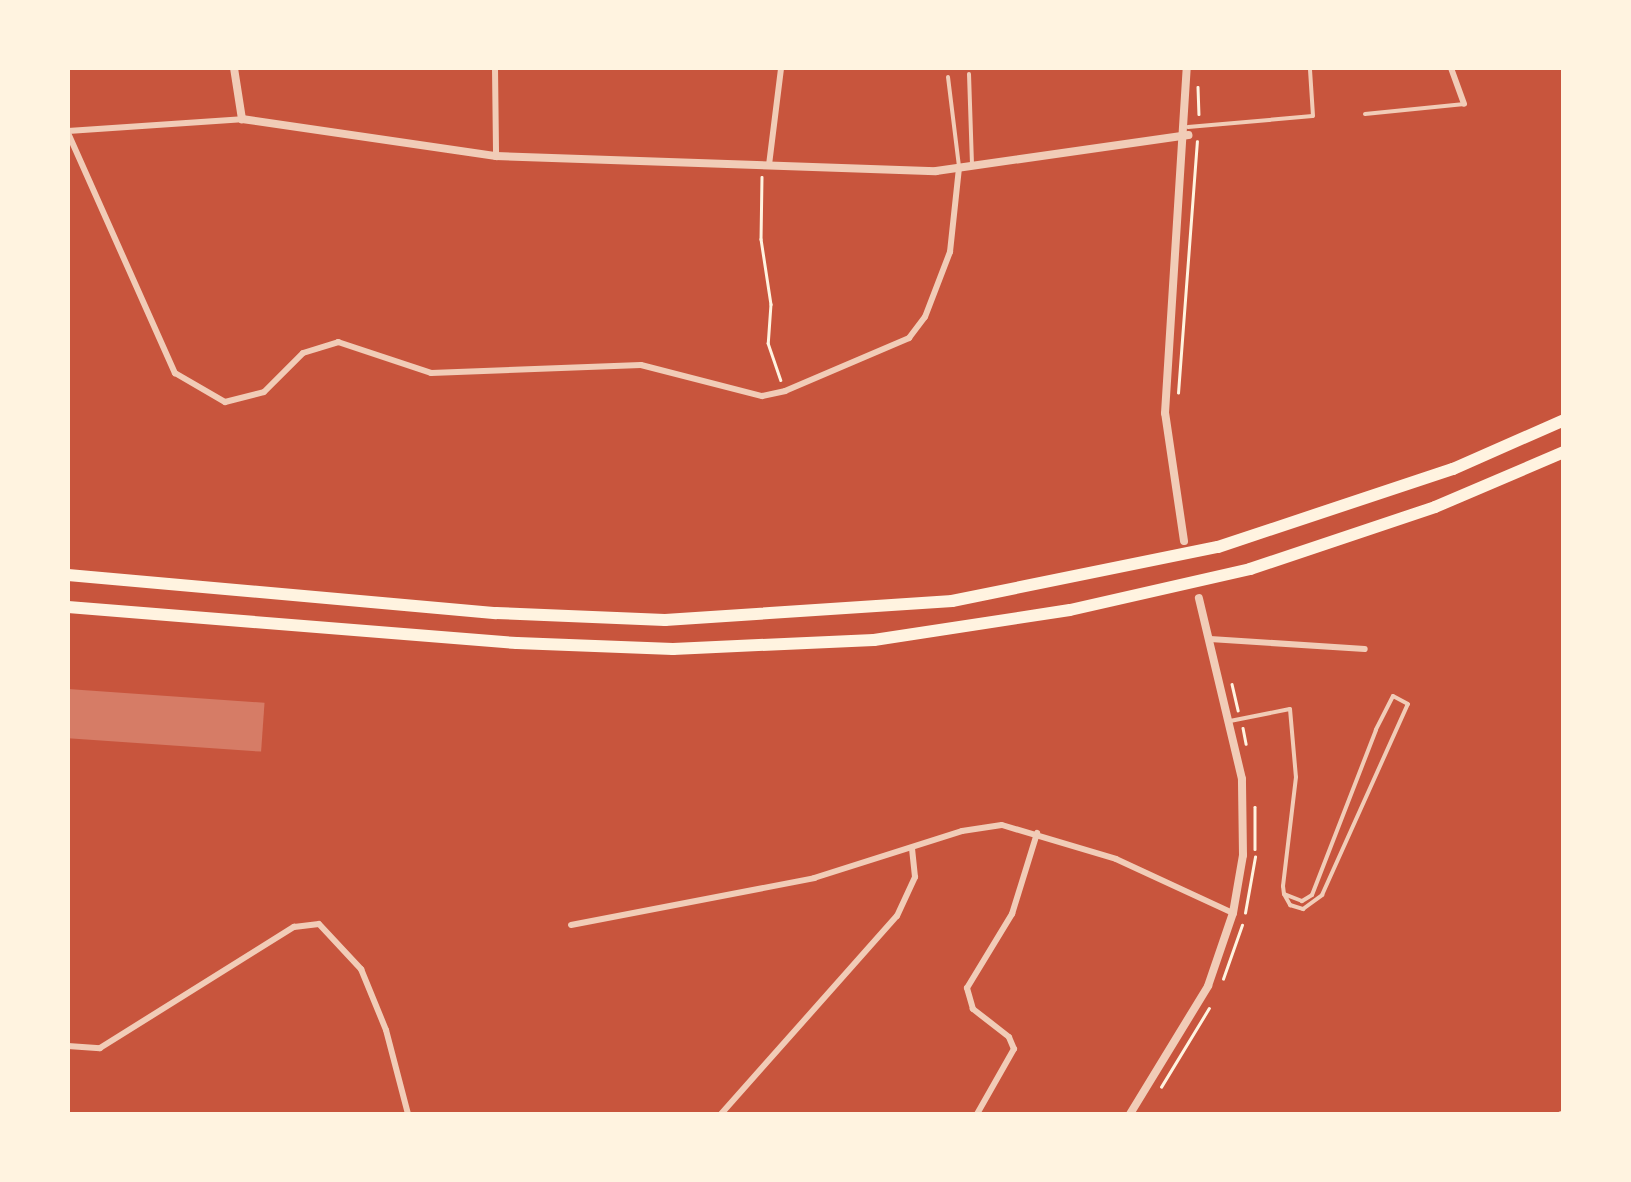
<!DOCTYPE html>
<style>
body{margin:0}
#map{position:relative;width:1631px;height:1182px;overflow:hidden;background:#c8553d;font-family:Manrope,sans-serif}
div>[style]{position:absolute}
.building>*{inset:0;background:#d67c66;transform-origin:0 0}
.path>*{height:2.5px;margin:-1.25px;padding:0 1.25px;transform-origin:1.25px;border-radius:1.25px;background:#fff3e0}
.service>*{height:4px;margin:-2px;padding:0 2px;transform-origin:2px;border-radius:2px;background:#f1ccb7}
.minor>*{height:6px;margin:-3px;padding:0 3px;transform-origin:3px;border-radius:3px;background:#f1ccb7}
.tertiary>*{height:8px;margin:-4px;padding:0 4px;transform-origin:4px;border-radius:4px;background:#f1ccb7}
.motorway>*{height:12px;margin:-6px;padding:0 6px;transform-origin:6px;border-radius:6px;background:#fff3e0}
span{translate:-50% -50%;white-space:nowrap;text-align:center;line-height:1.15;-webkit-text-stroke:9px #fff3e0;paint-order:stroke}
.frame{position:absolute;inset:0;border:70px solid #fff3e0;pointer-events:none}
</style>
<div id="map">
<div class="building">
<div style="left:68px;top:689px;width:197px;height:49px;rotate:4deg"></div>
</div>
<div class="path">
<div style="left:1198px;top:87px;width:27px;rotate:88deg"></div>
<div style="left:762px;top:177px;width:62px;rotate:90.9deg"></div>
<div style="left:761px;top:239px;width:66px;rotate:81.3deg"></div>
<div style="left:771px;top:304px;width:39px;rotate:94deg"></div>
<div style="left:768px;top:343px;width:39px;rotate:71deg"></div>
<div style="left:1178px;top:393px;width:252px;rotate:-85.7deg"></div>
<div style="left:1232px;top:684px;width:27px;rotate:77deg"></div>
<div style="left:1243px;top:728px;width:16px;rotate:79deg"></div>
<div style="left:1255px;top:807px;width:42px;rotate:90deg"></div>
<div style="left:1245px;top:913px;width:57px;rotate:-79.9deg"></div>
<div style="left:1223px;top:979px;width:57px;rotate:-70.6deg"></div>
<div style="left:1161px;top:1087px;width:92px;rotate:-58.7deg"></div>
</div>
<div class="service">
<div style="left:969px;top:74px;width:90px;rotate:88.1deg"></div>
<div style="left:948px;top:77px;width:90px;rotate:83deg"></div>
<div style="left:1365px;top:114px;width:100px;rotate:-5.8deg"></div>
<div style="left:1188px;top:127px;width:125px;rotate:-5deg"></div>
<div style="left:1313px;top:116px;width:46px;rotate:-93.7deg"></div>
<div style="left:1230px;top:721px;width:61px;rotate:-11.3deg"></div>
<div style="left:1290px;top:709px;width:68px;rotate:85deg"></div>
<div style="left:1296px;top:777px;width:110px;rotate:96.8deg"></div>
<div style="left:1283px;top:886px;width:8px;rotate:83deg"></div>
<div style="left:1284px;top:894px;width:13px;rotate:61deg"></div>
<div style="left:1290px;top:905px;width:14px;rotate:17deg"></div>
<div style="left:1303px;top:909px;width:24px;rotate:-36deg"></div>
<div style="left:1322px;top:895px;width:209px;rotate:-65.8deg"></div>
<div style="left:1408px;top:704px;width:17px;rotate:-152deg"></div>
<div style="left:1393px;top:696px;width:38px;rotate:117deg"></div>
<div style="left:1376px;top:730px;width:177px;rotate:111.2deg"></div>
<div style="left:1312px;top:895px;width:12px;rotate:149deg"></div>
<div style="left:1302px;top:901px;width:19px;rotate:-159deg"></div>
</div>
<div class="minor">
<div style="left:495px;top:68px;width:88px;rotate:89.3deg"></div>
<div style="left:1451px;top:68px;width:38px;rotate:70deg"></div>
<div style="left:68px;top:131px;width:174px;rotate:-3.9deg"></div>
<div style="left:68px;top:133px;width:263px;rotate:66deg"></div>
<div style="left:175px;top:373px;width:58px;rotate:30.1deg"></div>
<div style="left:225px;top:402px;width:40px;rotate:-14.4deg"></div>
<div style="left:264px;top:392px;width:55px;rotate:-45deg"></div>
<div style="left:303px;top:353px;width:37px;rotate:-17deg"></div>
<div style="left:338px;top:342px;width:98px;rotate:18.4deg"></div>
<div style="left:431px;top:373px;width:210px;rotate:-2.2deg"></div>
<div style="left:641px;top:365px;width:125px;rotate:14.4deg"></div>
<div style="left:762px;top:396px;width:24px;rotate:-12deg"></div>
<div style="left:785px;top:391px;width:135px;rotate:-23.1deg"></div>
<div style="left:909px;top:338px;width:26px;rotate:-53deg"></div>
<div style="left:925px;top:317px;width:70px;rotate:-69deg"></div>
<div style="left:950px;top:252px;width:84px;rotate:-83.9deg"></div>
<div style="left:769px;top:165px;width:98px;rotate:-82.9deg"></div>
<div style="left:1210px;top:639px;width:155px;rotate:3.7deg"></div>
<div style="left:571px;top:925px;width:248px;rotate:-10.9deg"></div>
<div style="left:814px;top:878px;width:155px;rotate:-17.6deg"></div>
<div style="left:962px;top:831px;width:40px;rotate:-8.5deg"></div>
<div style="left:1002px;top:825px;width:119px;rotate:16.6deg"></div>
<div style="left:1116px;top:859px;width:129px;rotate:24.8deg"></div>
<div style="left:68px;top:1046px;width:32px;rotate:4deg"></div>
<div style="left:100px;top:1048px;width:229px;rotate:-32deg"></div>
<div style="left:294px;top:927px;width:25px;rotate:-7deg"></div>
<div style="left:319px;top:924px;width:62px;rotate:47deg"></div>
<div style="left:361px;top:969px;width:66px;rotate:67.7deg"></div>
<div style="left:386px;top:1030px;width:87px;rotate:75.3deg"></div>
<div style="left:721px;top:1114px;width:265px;rotate:-48.4deg"></div>
<div style="left:897px;top:916px;width:43px;rotate:-65.2deg"></div>
<div style="left:915px;top:877px;width:29px;rotate:-96deg"></div>
<div style="left:977px;top:1114px;width:75px;rotate:-60.4deg"></div>
<div style="left:1014px;top:1049px;width:13px;rotate:-113deg"></div>
<div style="left:1009px;top:1037px;width:46px;rotate:-142.1deg"></div>
<div style="left:973px;top:1009px;width:22px;rotate:-106deg"></div>
<div style="left:967px;top:988px;width:87px;rotate:-58.7deg"></div>
<div style="left:1012px;top:914px;width:85px;rotate:-72.8deg"></div>
<div style="left:1561px;top:1114px;width:3px;rotate:-18deg"></div>
</div>
<div class="tertiary">
<div style="left:234px;top:68px;width:52px;rotate:81.1deg"></div>
<div style="left:242px;top:119px;width:257px;rotate:8.3deg"></div>
<div style="left:496px;top:156px;width:440px;rotate:2deg"></div>
<div style="left:936px;top:171px;width:255px;rotate:-8.1deg"></div>
<div style="left:1184px;top:541px;width:129px;rotate:-98.4deg"></div>
<div style="left:1165px;top:413px;width:346px;rotate:-86.4deg"></div>
<div style="left:1130px;top:1114px;width:150px;rotate:-58.6deg"></div>
<div style="left:1208px;top:986px;width:77px;rotate:-71.1deg"></div>
<div style="left:1233px;top:913px;width:59px;rotate:-80.2deg"></div>
<div style="left:1243px;top:855px;width:76px;rotate:-90.8deg"></div>
<div style="left:1242px;top:779px;width:186px;rotate:-103.4deg"></div>
</div>
<div class="motorway">
<div style="left:68px;top:575px;width:430px;rotate:5.1deg"></div>
<div style="left:496px;top:613px;width:169px;rotate:2.4deg"></div>
<div style="left:665px;top:620px;width:288px;rotate:-3.8deg"></div>
<div style="left:952px;top:601px;width:271px;rotate:-11.5deg"></div>
<div style="left:1218px;top:547px;width:248px;rotate:-18.4deg"></div>
<div style="left:1453px;top:469px;width:121px;rotate:-23.8deg"></div>
<div style="left:68px;top:607px;width:450px;rotate:4.6deg"></div>
<div style="left:517px;top:643px;width:156px;rotate:2.2deg"></div>
<div style="left:673px;top:649px;width:201px;rotate:-2.6deg"></div>
<div style="left:874px;top:640px;width:198px;rotate:-8.7deg"></div>
<div style="left:1070px;top:610px;width:185px;rotate:-12.8deg"></div>
<div style="left:1250px;top:569px;width:195px;rotate:-18.5deg"></div>
<div style="left:1435px;top:507px;width:140px;rotate:-23.1deg"></div>
</div>
<div class="frame"></div>
</div>
